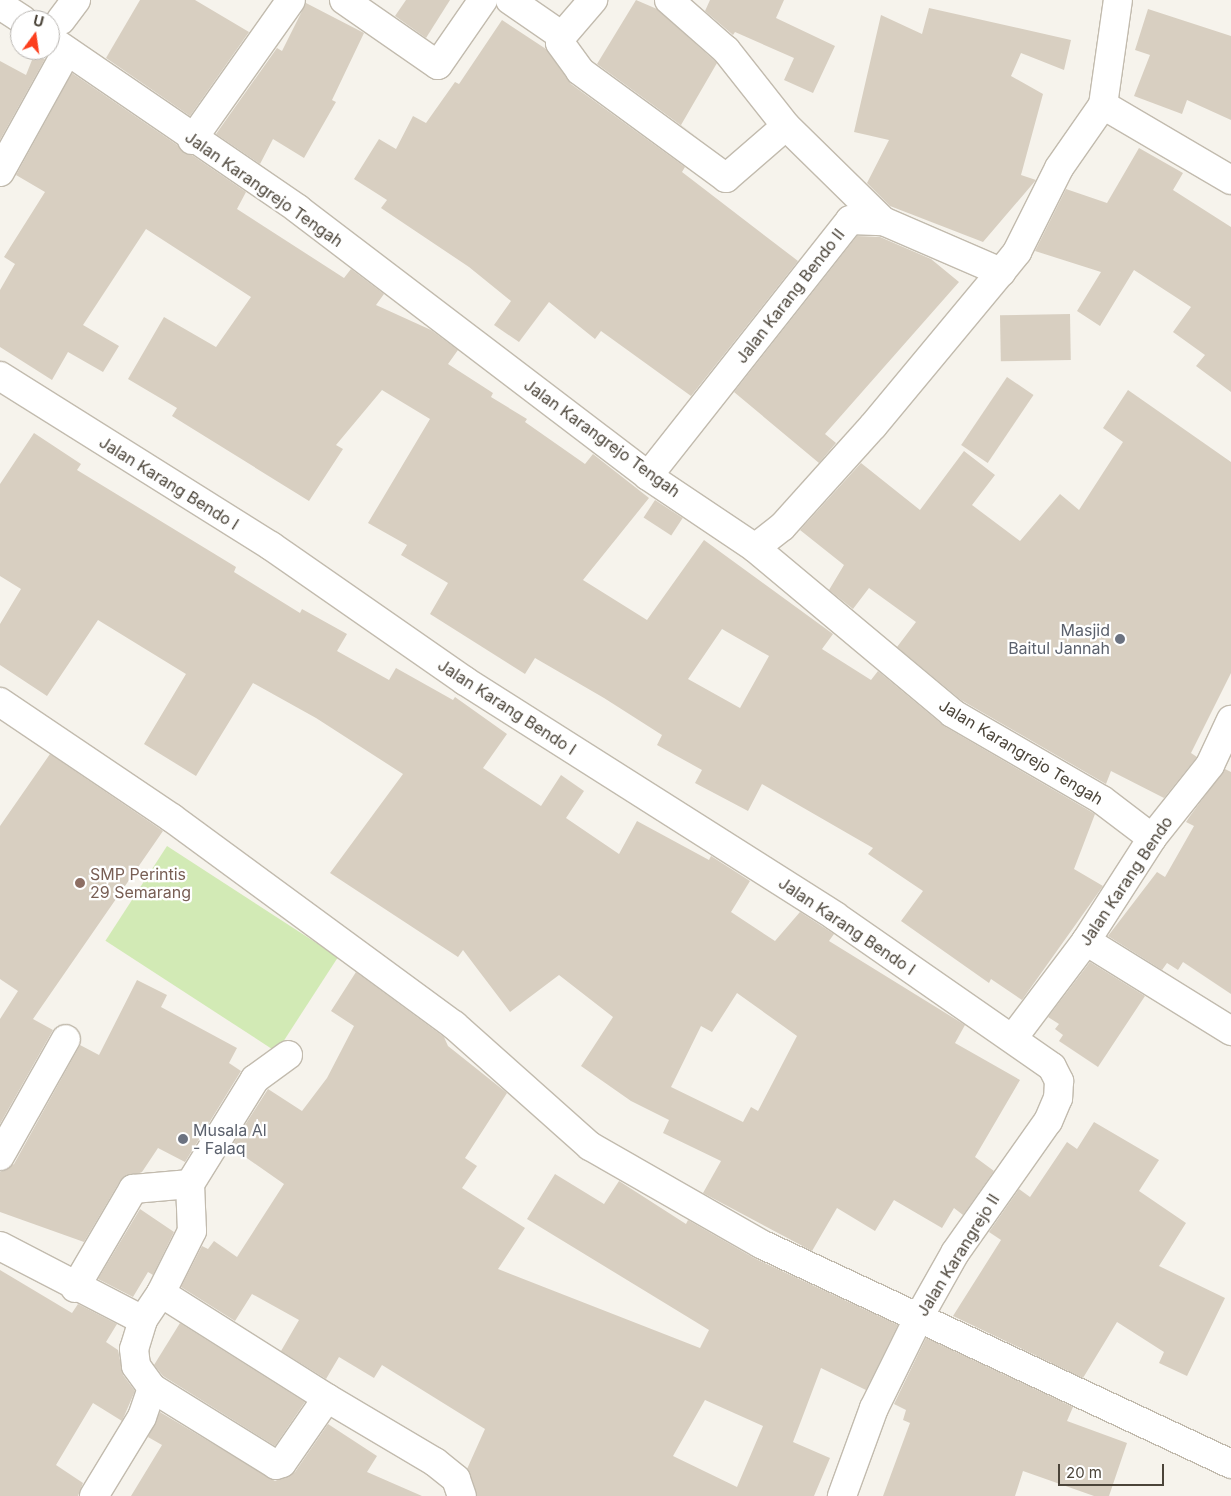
<!DOCTYPE html>
<style>
body{margin:0}
#map{position:relative;width:1231px;height:1496px;overflow:hidden;background:#f6f3ec;font-family:Inter,sans-serif}
div>[style]{position:absolute}
.green>*{inset:0;background:#d2eab5;transform-origin:0 0}
.building>*{inset:0;background:#d8cfc1;transform-origin:0 0}
.roads{filter:drop-shadow(1px 0 #c2bbae) drop-shadow(-1px 0 #c2bbae) drop-shadow(0 1px #c2bbae) drop-shadow(0 -1px #c2bbae)}
.street>*{height:28px;margin:-14px;padding:0 14px;transform-origin:14px;border-radius:14px;background:#fff}
.dots>*{width:14px;height:14px;translate:-50% -50%;box-sizing:border-box;border:2px solid #fff;border-radius:50%}
span{translate:-50% -50%;white-space:nowrap;text-align:center;line-height:1.15;-webkit-text-stroke:4.5px #fff;paint-order:stroke}
.street-label{font-size:16px;color:#4b4439}
.worship-label{font-size:16px;color:#5b616d}
.right{translate:-100% -50%;text-align:right}
.left{translate:0 -50%;text-align:left}
.education-label{font-size:16px;color:#785e54}
.north{position:absolute;left:10px;top:10px;width:50px;height:50px;box-sizing:border-box;background:#fff;border:1px solid #b7b4b0;border-radius:50%;rotate:14deg;font-size:14px;font-weight:700;line-height:20px;text-align:center;color:#4b4439}
.north::after{content:'';display:block;margin:auto;width:18px;height:22px;background:#fc3f1d;clip-path:polygon(50% 0,100% 100%,50% 72%,0 100%)}
.scale{position:absolute;left:1058px;top:1464px;width:106px;height:22px;box-sizing:border-box;border:2px solid #4b4439;border-top:0;padding-left:6px;font-size:15px;line-height:18px;white-space:nowrap;color:#4b4439;-webkit-text-stroke:4px #fff;paint-order:stroke}
</style>
<div id="map">
<div class="green">
<div style="left:167px;top:846px;width:204px;height:113px;rotate:33deg"></div>
</div>
<div class="building">
<div style="clip-path:polygon(140px 0,195px 0,249px 32px,190px 116px,106px 58px)"></div>
<div style="clip-path:polygon(406px 0,450px 0,426px 38px,395px 16px)"></div>
<div style="clip-path:polygon(636px 0,657px 9px,717px 63px,681px 125px,701px 140px,597px 64px)"></div>
<div style="clip-path:polygon(710px 0,784px 0,776px 18px,835px 46px,813px 93px,784px 80px,794px 58px,735px 32px,733px 35px,705px 11px)"></div>
<div style="clip-path:polygon(306px 3px,364px 33px,332px 100px,336px 102px,304px 158px,273px 139px,260px 164px,216px 134px,277px 48px,282px 51px)"></div>
<div style="clip-path:polygon(929px 8px,1071px 40px,1064px 70px,1021px 53px,1011px 76px,1043px 94px,1021px 175px,1036px 180px,983px 242px,890px 206px,867px 183px,889px 140px,854px 132px,881px 15px,922px 34px)"></div>
<div style="clip-path:polygon(1148px 9px,1231px 36px,1231px 120px,1187px 100px,1182px 114px,1134px 96px,1150px 55px,1135px 50px)"></div>
<div style="clip-path:polygon(502px 20px,546px 49px,571px 84px,685px 167px,682px 172px,798px 261px,691px 396px,601px 331px,595px 339px,549px 302px,519px 342px,494px 325px,511px 301px,469px 267px,381px 208px,387px 200px,354px 179px,379px 139px,396px 149px,413px 116px,426px 123px,455px 82px,459px 84px)"></div>
<div style="clip-path:polygon(34px 55px,45px 59px,0 140px,0 61px,26px 75px)"></div>
<div style="clip-path:polygon(evenodd,72px 73px,246px 192px,237px 209px,344px 278px,351px 269px,384px 294px,376px 305px,431px 330px,458px 350px,448px 364px,493px 393px,491px 397px,527px 419px,525px 422px,585px 464px,593px 454px,649px 498px,583px 580px,647px 620px,704px 540px,833px 634px,822px 649px,871px 680px,878px 671px,944px 726px,1095px 814px,1074px 869px,1103px 886px,1022px 1000px,991px 979px,989px 983px,901px 921px,923px 891px,868px 854px,873px 848px,762px 784px,748px 811px,695px 783px,702px 770px,657px 745px,662px 735px,604px 698px,535px 658px,525px 674px,430px 614px,448px 583px,401px 555px,407px 545px,368px 523px,430px 419px,382px 390px,336px 445px,343px 449px,309px 501px,172px 416px,177px 408px,128px 379px,164px 317px,216px 347px,251px 297px,146px 229px,83px 325px,119px 346px,103px 372px,68px 352px,52px 380px,0 347px,0 290px,15px 264px,4px 257px,45px 192px,16px 175px,72px 73px,722px 629px,769px 656px,740px 708px,688px 679px,722px 629px)"></div>
<div style="clip-path:polygon(1139px 148px,1183px 173px,1173px 190px,1231px 227px,1231px 392px,1196px 366px,1205px 355px,1173px 332px,1191px 307px,1134px 270px,1100px 326px,1077px 311px,1101px 272px,1035px 251px,1066px 189px,1107px 203px)"></div>
<div style="clip-path:polygon(857px 236px,880px 237px,931px 259px,959px 282px,825px 434px,836px 443px,819px 463px,734px 392px)"></div>
<div style="left:1070px;top:314px;width:46px;height:70px;rotate:89deg"></div>
<div style="left:1007px;top:377px;width:32px;height:82px;rotate:34deg"></div>
<div style="clip-path:polygon(1128px 390px,1231px 462px,1231px 673px,1191px 753px,1197px 757px,1164px 798px,1111px 771px,1106px 784px,961px 700px,897px 647px,916px 622px,869px 588px,853px 609px,829px 590px,844px 565px,800px 530px,861px 463px,920px 510px,964px 451px,995px 475px,972px 505px,1020px 541px,1060px 494px,1079px 510px,1123px 442px,1103px 428px)"></div>
<div style="clip-path:polygon(evenodd,34px 433px,81px 464px,77px 470px,236px 567px,234px 572px,300px 613px,302px 609px,347px 634px,337px 651px,389px 680px,396px 668px,453px 700px,455px 697px,507px 734px,483px 768px,541px 806px,561px 775px,584px 791px,566px 818px,619px 854px,637px 821px,709px 860px,711px 856px,750px 881px,731px 912px,775px 941px,800px 912px,834px 934px,829px 941px,965px 1025px,955px 1043px,1020px 1080px,975px 1157px,994px 1171px,963px 1215px,954px 1208px,942px 1228px,894px 1200px,875px 1231px,837px 1208px,812px 1251px,703px 1193px,721px 1161px,663px 1133px,669px 1120px,631px 1101px,581px 1066px,613px 1017px,559px 975px,510px 1012px,463px 950px,458px 957px,330px 873px,403px 774px,316px 718px,253px 683px,196px 776px,144px 744px,186px 674px,98px 620px,47px 696px,0 665px,0 624px,21px 589px,0 576px,0 484px,34px 433px,737px 993px,797px 1036px,758px 1111px,751px 1107px,743px 1122px,671px 1087px,701px 1026px,712px 1032px,737px 993px)"></div>
<div style="left:655px;top:500px;width:33px;height:21px;rotate:33deg"></div>
<div style="clip-path:polygon(50px 754px,163px 831px,33px 1019px,53px 1030px,0 1124px,0 1019px,18px 991px,0 979px,0 826px)"></div>
<div style="clip-path:polygon(1225px 769px,1231px 772px,1231px 994px,1183px 962px,1178px 970px,1167px 963px,1162px 970px,1108px 936px,1157px 872px,1165px 877px,1194px 826px,1186px 822px,1190px 816px)"></div>
<div style="clip-path:polygon(1090px 962px,1145px 996px,1098px 1067px,1059px 1041px,1063px 1035px,1055px 1029px,1059px 1024px,1048px 1017px)"></div>
<div style="clip-path:polygon(evenodd,356px 972px,444px 1037px,448px 1046px,507px 1093px,465px 1158px,477px 1166px,462px 1188px,525px 1228px,498px 1269px,700px 1348px,709px 1330px,527px 1219px,555px 1174px,604px 1204px,619px 1181px,686px 1224px,688px 1220px,754px 1258px,898px 1325px,866px 1390px,821px 1368px,793px 1442px,830px 1458px,814px 1496px,477px 1496px,467px 1469px,485px 1429px,382px 1365px,374px 1378px,339px 1357px,326px 1379px,281px 1351px,299px 1320px,252px 1294px,235px 1321px,181px 1287px,202px 1246px,208px 1249px,214px 1241px,237px 1257px,284px 1184px,231px 1147px,268px 1089px,302px 1111px,327px 1078px,354px 1026px,331px 1011px,356px 972px,705px 1400px,763px 1426px,737px 1487px,673px 1456px,705px 1400px)"></div>
<div style="clip-path:polygon(137px 980px,167px 995px,161px 1007px,237px 1048px,229px 1063px,241px 1071px,185px 1162px,158px 1148px,142px 1172px,120px 1181px,84px 1242px,0 1212px,0 1172px,14px 1164px,80px 1045px,99px 1055px)"></div>
<div style="clip-path:polygon(1094px 1122px,1159px 1160px,1139px 1191px,1186px 1223px,1159px 1266px,1225px 1298px,1187px 1376px,1159px 1363px,1164px 1352px,1117px 1322px,1083px 1378px,953px 1316px,1001px 1240px,989px 1232px,1019px 1189px,1030px 1197px,1067px 1142px,1077px 1149px)"></div>
<div style="clip-path:polygon(140px 1209px,174px 1232px,153px 1275px,148px 1272px,133px 1297px,98px 1279px)"></div>
<div style="clip-path:polygon(0 1270px,72px 1313px,78px 1304px,117px 1324px,106px 1342px,118px 1350px,123px 1375px,135px 1391px,122px 1421px,93px 1403px,56px 1465px,83px 1483px,78px 1496px,0 1496px)"></div>
<div style="clip-path:polygon(180px 1323px,305px 1402px,275px 1446px,163px 1376px,154px 1365px)"></div>
<div style="clip-path:polygon(926px 1338px,1073px 1407px,1067px 1421px,1127px 1443px,1109px 1496px,1094px 1496px,1023px 1471px,1015px 1496px,883px 1496px,910px 1423px,903px 1420px,906px 1410px,894px 1404px)"></div>
<div style="clip-path:polygon(160px 1412px,275px 1481px,295px 1472px,328px 1424px,377px 1456px,367px 1472px,422px 1496px,131px 1496px,162px 1445px,148px 1437px)"></div>
</div>
<div class="roads">
<div class="street">
<div style="left:344px;top:0;width:114px;rotate:34.7deg"></div>
<div style="left:438px;top:65px;width:79px;rotate:-55.3deg"></div>
<div style="left:510px;top:0;width:63px;rotate:34.7deg"></div>
<div style="left:562px;top:36px;width:48px;rotate:-49.3deg"></div>
<div style="left:669px;top:0;width:76px;rotate:41.3deg"></div>
<div style="left:726px;top:50px;width:97px;rotate:51.7deg"></div>
<div style="left:786px;top:126px;width:136px;rotate:44.4deg"></div>
<div style="left:0;top:5px;width:27px;rotate:33deg"></div>
<div style="left:61px;top:20px;width:25px;rotate:-53deg"></div>
<div style="left:562px;top:36px;width:7px;rotate:106deg"></div>
<div style="left:560px;top:43px;width:34px;rotate:54deg"></div>
<div style="left:580px;top:71px;width:181px;rotate:36.2deg"></div>
<div style="left:726px;top:178px;width:79px;rotate:-40.9deg"></div>
<div style="left:50px;top:39px;width:301px;rotate:34.4deg"></div>
<div style="left:298px;top:209px;width:440px;rotate:37.3deg"></div>
<div style="left:648px;top:476px;width:129px;rotate:33.9deg"></div>
<div style="left:755px;top:548px;width:257px;rotate:39.9deg"></div>
<div style="left:952px;top:713px;width:173px;rotate:30.1deg"></div>
<div style="left:1102px;top:800px;width:63px;rotate:37.2deg"></div>
<div style="left:1103px;top:105px;width:148px;rotate:30.4deg"></div>
<div style="left:192px;top:140px;width:171px;rotate:-54.7deg"></div>
<div style="left:0;top:172px;width:138px;rotate:-61deg"></div>
<div style="left:0;top:376px;width:320px;rotate:32.1deg"></div>
<div style="left:271px;top:546px;width:236px;rotate:34.8deg"></div>
<div style="left:465px;top:681px;width:438px;rotate:32.4deg"></div>
<div style="left:835px;top:916px;width:264px;rotate:34.8deg"></div>
<div style="left:1052px;top:1067px;width:16px;rotate:63deg"></div>
<div style="left:1059px;top:1081px;width:17px;rotate:93deg"></div>
<div style="left:1058px;top:1098px;width:25px;rotate:113deg"></div>
<div style="left:1048px;top:1121px;width:161px;rotate:125.2deg"></div>
<div style="left:955px;top:1253px;width:71px;rotate:119.4deg"></div>
<div style="left:920px;top:1315px;width:104px;rotate:116.3deg"></div>
<div style="left:874px;top:1408px;width:94px;rotate:110deg"></div>
<div style="left:648px;top:476px;width:326px;rotate:-51.7deg"></div>
<div style="left:850px;top:220px;width:33px;rotate:2deg"></div>
<div style="left:883px;top:221px;width:129px;rotate:23.4deg"></div>
<div style="left:1001px;top:272px;width:26px;rotate:-51deg"></div>
<div style="left:1017px;top:252px;width:94px;rotate:-63.4deg"></div>
<div style="left:1059px;top:168px;width:77px;rotate:-55.1deg"></div>
<div style="left:1103px;top:105px;width:106px;rotate:-81.9deg"></div>
<div style="left:755px;top:548px;width:34px;rotate:-38deg"></div>
<div style="left:782px;top:527px;width:136px;rotate:-48deg"></div>
<div style="left:873px;top:426px;width:200px;rotate:-50.3deg"></div>
<div style="left:0;top:702px;width:207px;rotate:34deg"></div>
<div style="left:172px;top:818px;width:350px;rotate:36.3deg"></div>
<div style="left:454px;top:1025px;width:182px;rotate:41.7deg"></div>
<div style="left:590px;top:1146px;width:197px;rotate:29.8deg"></div>
<div style="left:761px;top:1244px;width:519px;rotate:25.08deg"></div>
<div style="left:1086px;top:941px;width:171px;rotate:31.8deg"></div>
<div style="left:1013px;top:1038px;width:121px;rotate:-53deg"></div>
<div style="left:1086px;top:941px;width:122px;rotate:-57.3deg"></div>
<div style="left:1152px;top:838px;width:93px;rotate:-51.5deg"></div>
<div style="left:1210px;top:765px;width:50px;rotate:-65deg"></div>
<div style="left:288px;top:1055px;width:41px;rotate:144deg"></div>
<div style="left:255px;top:1079px;width:123px;rotate:121.8deg"></div>
<div style="left:190px;top:1184px;width:47px;rotate:87.6deg"></div>
<div style="left:192px;top:1231px;width:69px;rotate:116.6deg"></div>
<div style="left:161px;top:1293px;width:196px;rotate:32.3deg"></div>
<div style="left:0;top:1156px;width:134px;rotate:-60.6deg"></div>
<div style="left:0;top:1246px;width:161px;rotate:27.4deg"></div>
<div style="left:75px;top:1288px;width:115px;rotate:-59.6deg"></div>
<div style="left:133px;top:1189px;width:57px;rotate:-5deg"></div>
<div style="left:161px;top:1293px;width:32px;rotate:124deg"></div>
<div style="left:143px;top:1320px;width:30px;rotate:107deg"></div>
<div style="left:134px;top:1349px;width:17px;rotate:83deg"></div>
<div style="left:136px;top:1366px;width:27px;rotate:54deg"></div>
<div style="left:152px;top:1388px;width:146px;rotate:31.8deg"></div>
<div style="left:276px;top:1465px;width:6px;rotate:-18deg"></div>
<div style="left:282px;top:1463px;width:79px;rotate:-55.3deg"></div>
<div style="left:327px;top:1398px;width:126px;rotate:30.7deg"></div>
<div style="left:435px;top:1462px;width:27px;rotate:39deg"></div>
<div style="left:456px;top:1479px;width:18px;rotate:71deg"></div>
<div style="left:94px;top:1496px;width:92px;rotate:-58.7deg"></div>
<div style="left:142px;top:1417px;width:31px;rotate:-71deg"></div>
</div>
</div>
<div class="dots">
<div style="left:1120px;top:639px;background:#6b7280"></div>
<div style="left:80px;top:883px;background:#8d6e63"></div>
<div style="left:183px;top:1139px;background:#6b7280"></div>
</div>
<div class="street-label">
<span style="left:264px;top:189px;rotate:35deg">Jalan Karangrejo Tengah</span>
<span style="left:790px;top:296px;rotate:-52deg">Jalan Karang Bendo II</span>
<span style="left:602px;top:438px;rotate:36deg">Jalan Karangrejo Tengah</span>
<span style="left:169px;top:483px;rotate:32deg">Jalan Karang Bendo I</span>
<span style="left:507px;top:707px;rotate:33deg">Jalan Karang Bendo I</span>
<span style="left:1021px;top:752px;rotate:31deg">Jalan Karangrejo Tengah</span>
<span style="left:1126px;top:881px;rotate:-56deg">Jalan Karang Bendo</span>
<span style="left:847px;top:926px;rotate:34deg">Jalan Karang Bendo I</span>
<span style="left:958px;top:1255px;rotate:-58deg">Jalan Karangrejo II</span>
</div>
<div class="worship-label">
<span class="right" style="left:1110px;top:639px">Masjid<br>Baitul Jannah</span>
<span class="left" style="left:193px;top:1139px">Musala Al<br>- Falaq</span>
</div>
<div class="education-label">
<span class="left" style="left:90px;top:883px">SMP Perintis<br>29 Semarang</span>
</div>
<div class="north">U</div>
<div class="scale">20 m</div>
</div>
